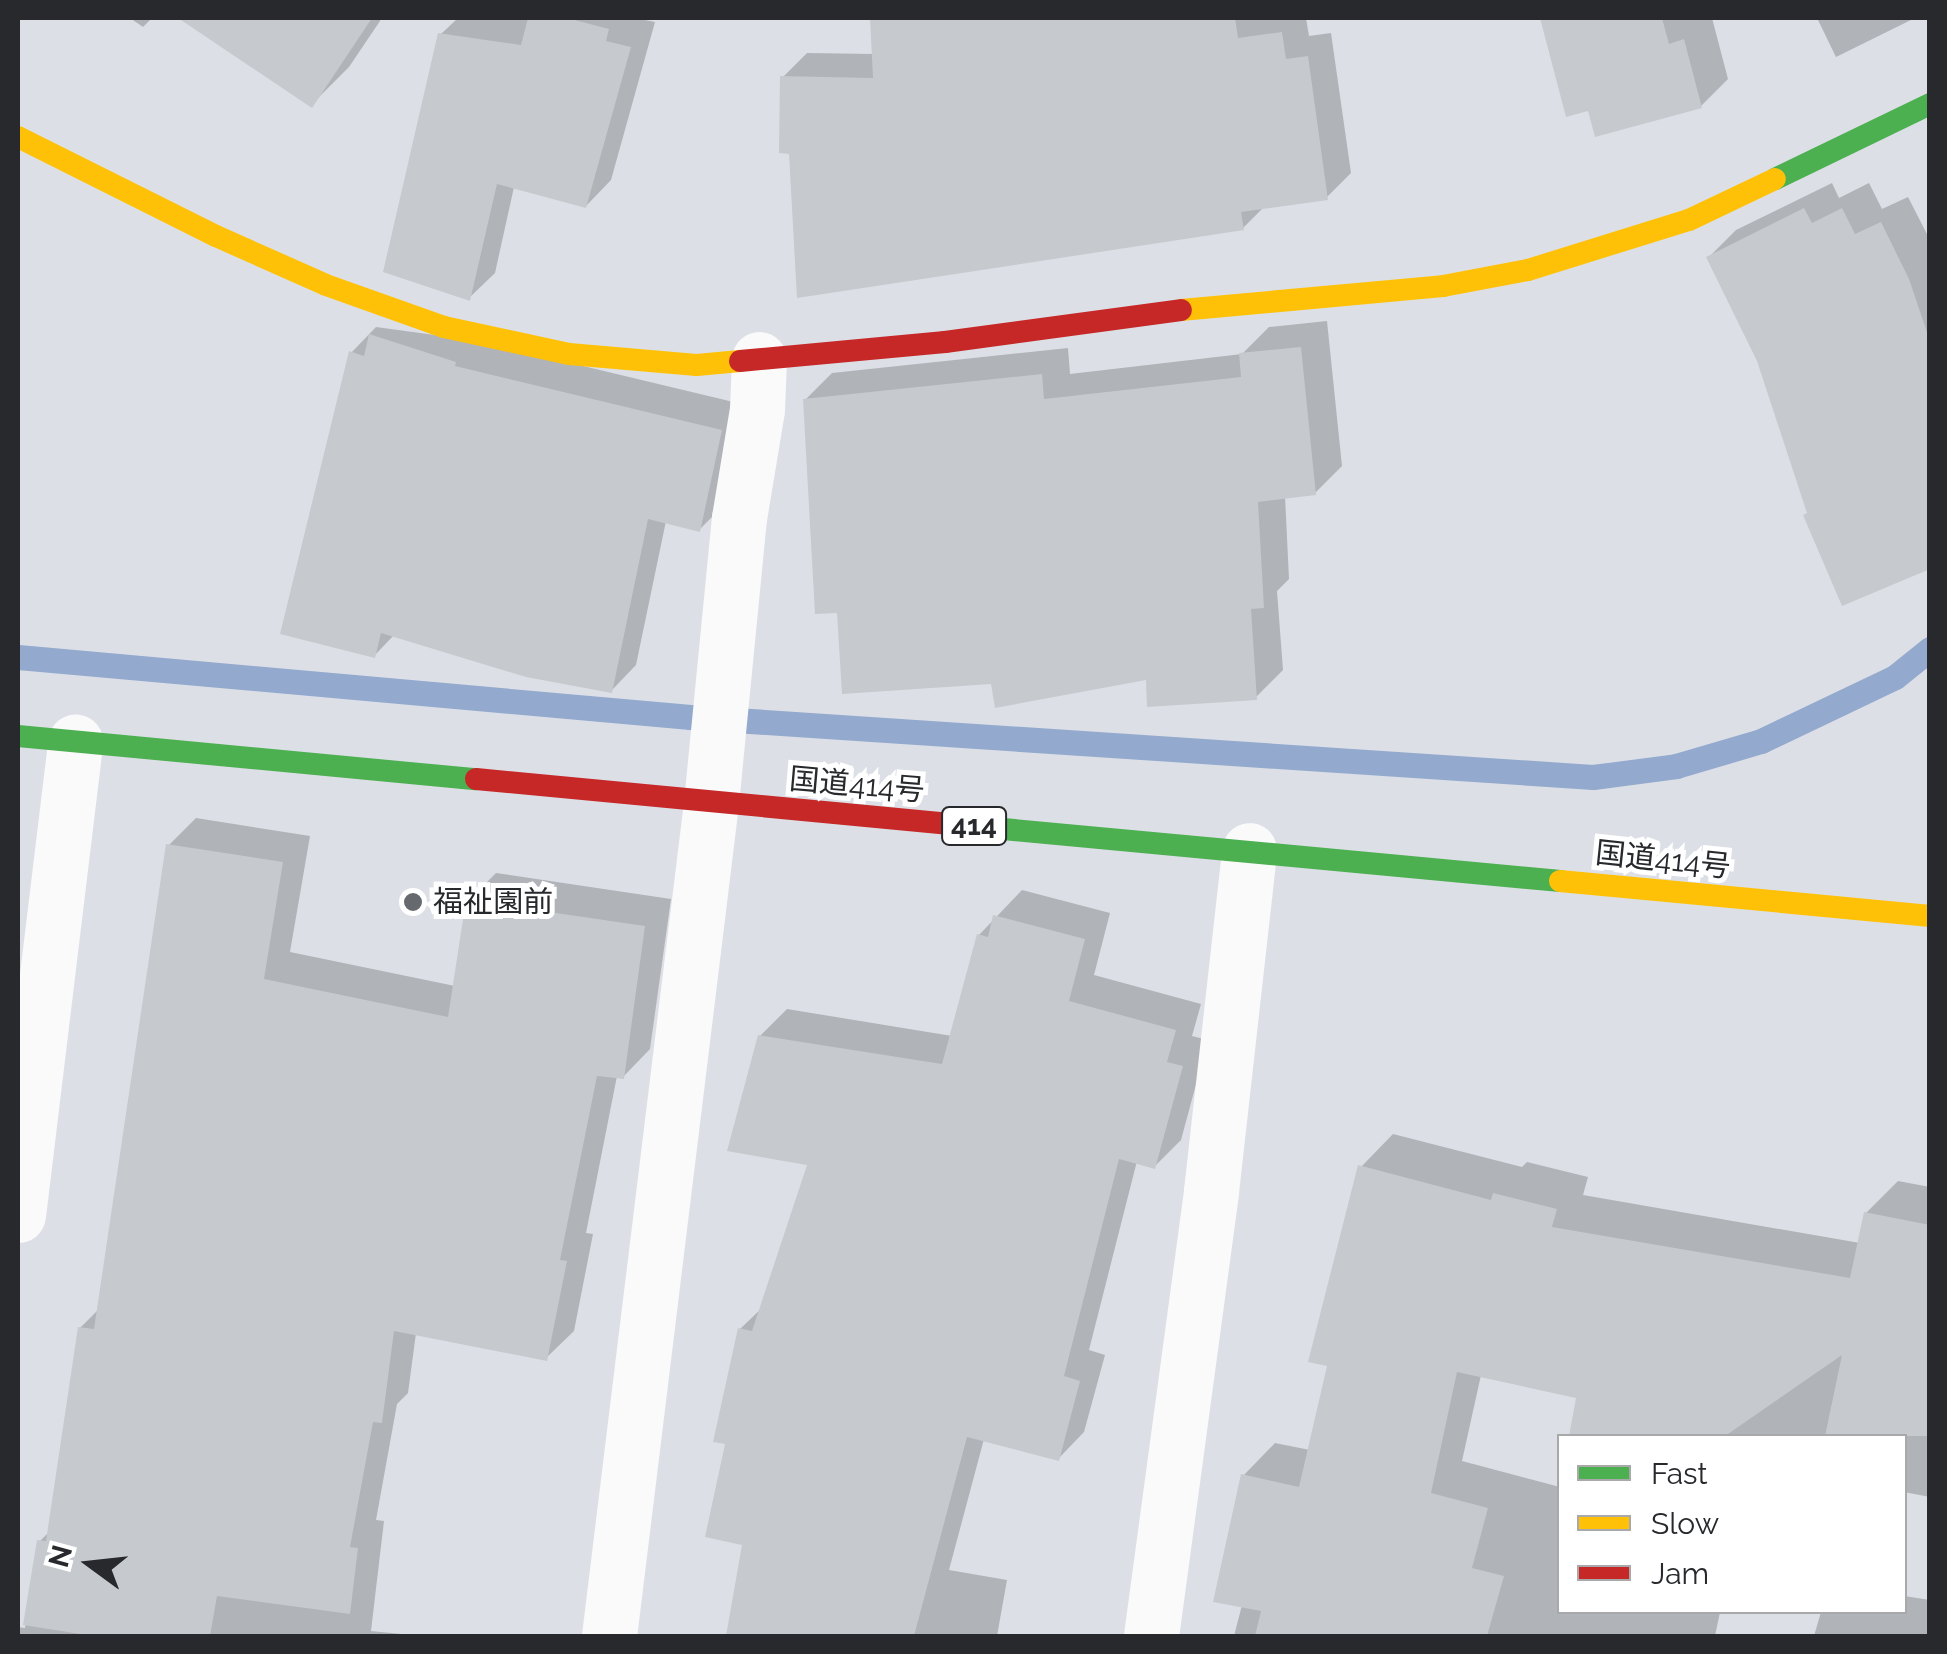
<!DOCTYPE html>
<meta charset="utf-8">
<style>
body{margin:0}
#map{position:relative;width:1947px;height:1654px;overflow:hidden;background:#dce0e6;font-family:Raleway,"Noto Sans JP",sans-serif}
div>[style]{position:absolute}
.shadow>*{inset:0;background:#0003}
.stream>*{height:25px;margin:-12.5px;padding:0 12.5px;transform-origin:12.5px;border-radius:12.5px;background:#94a9ce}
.building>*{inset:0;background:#c6c9cd}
.street>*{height:55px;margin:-27.5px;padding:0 27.5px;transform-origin:27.5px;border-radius:27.5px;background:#fafafb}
.fast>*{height:22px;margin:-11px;padding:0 11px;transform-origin:11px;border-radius:11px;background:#4caf50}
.slow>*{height:22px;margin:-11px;padding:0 11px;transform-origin:11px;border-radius:11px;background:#ffc107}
.jam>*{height:22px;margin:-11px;padding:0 11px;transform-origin:11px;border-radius:11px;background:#c62828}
.dots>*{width:28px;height:28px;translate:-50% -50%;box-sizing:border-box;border:5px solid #fff;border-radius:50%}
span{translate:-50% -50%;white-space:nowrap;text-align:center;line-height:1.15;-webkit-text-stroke:10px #fff;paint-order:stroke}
.shield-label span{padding:2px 8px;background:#fff;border:2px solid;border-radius:8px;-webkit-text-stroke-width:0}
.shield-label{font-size:28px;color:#27292c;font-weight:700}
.street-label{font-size:30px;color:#27292c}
.poi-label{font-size:30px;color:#27292c}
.left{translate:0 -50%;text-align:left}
.frame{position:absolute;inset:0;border:20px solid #27292c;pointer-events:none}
.legend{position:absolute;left:1557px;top:1434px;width:350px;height:180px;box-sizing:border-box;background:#fff;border:2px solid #a9a9ab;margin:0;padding:12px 18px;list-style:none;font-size:30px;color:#27292c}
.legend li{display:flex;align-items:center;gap:20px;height:50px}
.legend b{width:50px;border:2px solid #a9a9ab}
.north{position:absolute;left:40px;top:1514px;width:100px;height:100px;-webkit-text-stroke:8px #fff;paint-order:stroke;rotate:285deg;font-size:28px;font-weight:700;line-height:40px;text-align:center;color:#27292c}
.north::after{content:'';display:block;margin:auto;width:35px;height:45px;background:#27292c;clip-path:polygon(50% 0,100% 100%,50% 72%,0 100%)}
</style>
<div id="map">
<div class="shadow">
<div style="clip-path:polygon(130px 18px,152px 18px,143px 27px)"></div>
<div style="clip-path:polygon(182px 18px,382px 18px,349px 67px,311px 105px)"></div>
<div style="clip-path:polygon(458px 18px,635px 18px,655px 22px,611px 180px,586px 206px,514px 187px,495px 273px,469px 298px,441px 34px)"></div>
<div style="clip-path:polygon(872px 18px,1306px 18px,1309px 36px,1331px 33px,1351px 173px,1327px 197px,1265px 206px,1243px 228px,791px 152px,783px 77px,807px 53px,874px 54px)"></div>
<div style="clip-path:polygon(1542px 18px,1712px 18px,1728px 79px,1701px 106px,1589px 108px,1568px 114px)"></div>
<div style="clip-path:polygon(1817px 18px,1915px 18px,1836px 57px)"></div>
<div style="clip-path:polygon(1832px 183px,1839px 198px,1869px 183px,1882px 209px,1908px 197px,1930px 240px,1930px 532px,1809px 513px,1760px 360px,1709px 257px,1736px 230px)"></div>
<div style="clip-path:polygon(1327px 321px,1342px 466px,1315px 493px,1285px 496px,1289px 579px,1277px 591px,1283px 670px,1256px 697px,1148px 677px,993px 681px,840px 610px,805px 400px,832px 373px,1068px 348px,1070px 374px,1242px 354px,1269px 327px)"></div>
<div style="clip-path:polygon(376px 327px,479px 341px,746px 405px,725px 504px,700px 529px,666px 521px,636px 665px,611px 691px,395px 634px,374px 656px,351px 353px)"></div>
<div style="clip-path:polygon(196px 818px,310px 836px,290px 952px,455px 986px,468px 901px,496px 873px,671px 899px,650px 1049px,623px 1077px,617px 1076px,586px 1233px,593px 1234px,574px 1331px,546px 1358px,416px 1333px,408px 1393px,397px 1404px,376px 1520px,384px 1521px,371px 1631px,422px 1636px,18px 1636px,18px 1627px,25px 1628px,40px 1541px,50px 1531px,80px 1328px,99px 1309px,169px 845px)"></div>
<div style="clip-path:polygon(1022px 890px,1110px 913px,1094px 975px,1201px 1004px,1192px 1036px,1208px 1040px,1181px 1140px,1155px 1166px,1137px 1161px,1089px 1350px,1105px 1355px,1084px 1432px,1058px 1459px,984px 1439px,949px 1570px,1007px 1580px,997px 1636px,729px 1636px,745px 1543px,728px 1442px,740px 1329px,763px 1307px,810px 1163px,760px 1036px,787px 1009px,952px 1036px,979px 935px)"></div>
<div style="clip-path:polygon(1393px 1134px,1522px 1167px,1527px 1162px,1588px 1177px,1583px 1195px,1860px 1243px,1866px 1213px,1898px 1181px,1930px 1187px,1930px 1497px,1904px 1492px,1904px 1436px,1572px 1436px,1579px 1396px,1481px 1375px,1462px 1461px,1560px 1487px,1560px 1612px,1720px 1612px,1715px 1636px,1234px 1636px,1242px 1605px,1243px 1476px,1275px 1443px,1310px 1450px,1330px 1364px,1361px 1167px)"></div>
<div style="clip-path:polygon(1904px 1596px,1930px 1600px,1930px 1636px,1814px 1636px,1821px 1612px,1904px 1612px)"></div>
</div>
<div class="stream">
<div style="left:18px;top:657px;width:675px;rotate:5.1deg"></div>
<div style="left:690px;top:717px;width:905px;rotate:3.8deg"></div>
<div style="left:1593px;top:777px;width:84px;rotate:-7.5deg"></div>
<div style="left:1676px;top:766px;width:89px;rotate:-16.4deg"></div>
<div style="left:1761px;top:741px;width:148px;rotate:-25.5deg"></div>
<div style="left:1895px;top:677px;width:45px;rotate:-38.7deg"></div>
</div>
<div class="building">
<div style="clip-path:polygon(178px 18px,372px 18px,312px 108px)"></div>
<div style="clip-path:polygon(528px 18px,567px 18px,609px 29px,606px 41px,631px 47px,586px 208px,497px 184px,470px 301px,383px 272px,438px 33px,521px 45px)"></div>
<div style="clip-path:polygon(870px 18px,1235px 18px,1238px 38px,1282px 32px,1286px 59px,1308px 56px,1328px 200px,1241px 212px,1244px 230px,797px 298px,789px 154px,779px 153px,780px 76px,873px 78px)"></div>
<div style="clip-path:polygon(1540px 18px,1662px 18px,1669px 44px,1684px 39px,1702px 108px,1595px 137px,1588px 111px,1566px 117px)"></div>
<div style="clip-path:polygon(1804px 208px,1812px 223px,1842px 208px,1855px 234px,1881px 222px,1909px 279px,1930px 341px,1930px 569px,1842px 606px,1803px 515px,1807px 513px,1757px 361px,1706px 257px)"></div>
<div style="clip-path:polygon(369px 334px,456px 362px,455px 366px,722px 430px,700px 532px,648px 519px,612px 693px,526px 677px,381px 633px,375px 658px,280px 634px,349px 351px,364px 356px)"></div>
<div style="clip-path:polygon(1301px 347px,1316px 495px,1258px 502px,1264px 608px,1251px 609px,1257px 700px,1147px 707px,1146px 680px,995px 708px,991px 684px,842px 694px,837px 613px,815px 614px,803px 399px,1042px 374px,1044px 399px,1241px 377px,1239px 353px)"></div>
<div style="clip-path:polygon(166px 844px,283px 862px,264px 979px,448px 1017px,466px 900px,645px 926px,624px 1079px,597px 1076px,560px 1260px,567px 1261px,547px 1361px,394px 1331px,382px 1423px,373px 1422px,350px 1547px,358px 1548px,350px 1614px,217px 1596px,210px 1636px,93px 1636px,23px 1625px,37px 1540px,46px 1541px,78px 1327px,94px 1329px)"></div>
<div style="clip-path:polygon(993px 915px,1085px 939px,1069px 1001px,1176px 1030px,1167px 1062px,1183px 1066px,1155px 1169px,1119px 1159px,1064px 1376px,1080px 1381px,1059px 1461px,967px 1437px,914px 1636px,726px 1636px,742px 1545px,705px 1537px,725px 1444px,713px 1442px,738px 1328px,752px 1331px,807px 1165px,727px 1151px,758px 1035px,942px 1064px,977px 934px,988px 937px)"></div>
<div style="clip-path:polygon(1358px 1165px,1491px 1200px,1493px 1193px,1557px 1209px,1552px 1227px,1850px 1278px,1864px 1212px,1930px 1225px,1930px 1436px,1825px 1436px,1842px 1355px,1725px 1436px,1569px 1436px,1576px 1398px,1457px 1372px,1431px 1493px,1488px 1508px,1472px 1568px,1504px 1576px,1487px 1636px,1255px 1636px,1261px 1611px,1213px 1602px,1241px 1474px,1299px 1487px,1327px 1366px,1308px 1362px)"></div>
</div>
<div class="street">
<div style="left:18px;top:1215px;width:477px;rotate:-83.1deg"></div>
<div style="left:609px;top:1636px;width:839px;rotate:-83.02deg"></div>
<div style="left:711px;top:803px;width:286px;rotate:-84.4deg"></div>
<div style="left:739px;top:518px;width:110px;rotate:-80.6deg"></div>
<div style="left:757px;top:409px;width:50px;rotate:-87.7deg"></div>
<div style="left:1151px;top:1636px;width:449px;rotate:-82.3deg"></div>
<div style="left:1211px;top:1191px;width:343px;rotate:-83.6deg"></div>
</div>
<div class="fast">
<div style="left:1775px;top:179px;width:172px;rotate:-25.8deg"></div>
<div style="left:18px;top:736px;width:460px;rotate:5.4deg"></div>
<div style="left:982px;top:827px;width:581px;rotate:5.34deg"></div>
</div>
<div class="slow">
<div style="left:18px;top:137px;width:221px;rotate:26.6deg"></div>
<div style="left:216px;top:236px;width:120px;rotate:24deg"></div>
<div style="left:326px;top:285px;width:125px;rotate:19.6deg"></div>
<div style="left:444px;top:327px;width:128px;rotate:12.2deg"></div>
<div style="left:569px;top:354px;width:128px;rotate:4.9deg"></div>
<div style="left:697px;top:365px;width:43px;rotate:-5.3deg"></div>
<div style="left:1181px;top:310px;width:263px;rotate:-5.2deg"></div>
<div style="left:1443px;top:286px;width:86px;rotate:-10.7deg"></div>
<div style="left:1528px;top:270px;width:169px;rotate:-17.3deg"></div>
<div style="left:1689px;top:220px;width:95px;rotate:-25.5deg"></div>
<div style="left:1560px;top:881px;width:372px;rotate:5.4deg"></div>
</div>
<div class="jam">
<div style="left:740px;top:361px;width:206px;rotate:-5.3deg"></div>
<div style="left:945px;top:342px;width:238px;rotate:-7.7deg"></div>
<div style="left:476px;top:779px;width:508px;rotate:5.42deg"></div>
</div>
<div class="dots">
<div style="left:413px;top:902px;background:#66696d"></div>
</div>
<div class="shield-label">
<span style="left:974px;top:826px">414</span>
</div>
<div class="street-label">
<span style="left:857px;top:785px;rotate:5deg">国道414号</span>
<span style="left:1663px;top:860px;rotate:6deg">国道414号</span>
</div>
<div class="poi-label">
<span class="left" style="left:433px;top:902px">福祉園前</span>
</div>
<div class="frame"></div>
<ul class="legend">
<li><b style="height:12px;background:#4caf50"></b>Fast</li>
<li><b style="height:12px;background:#ffc107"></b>Slow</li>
<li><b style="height:12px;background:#c62828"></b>Jam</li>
</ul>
<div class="north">N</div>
</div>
